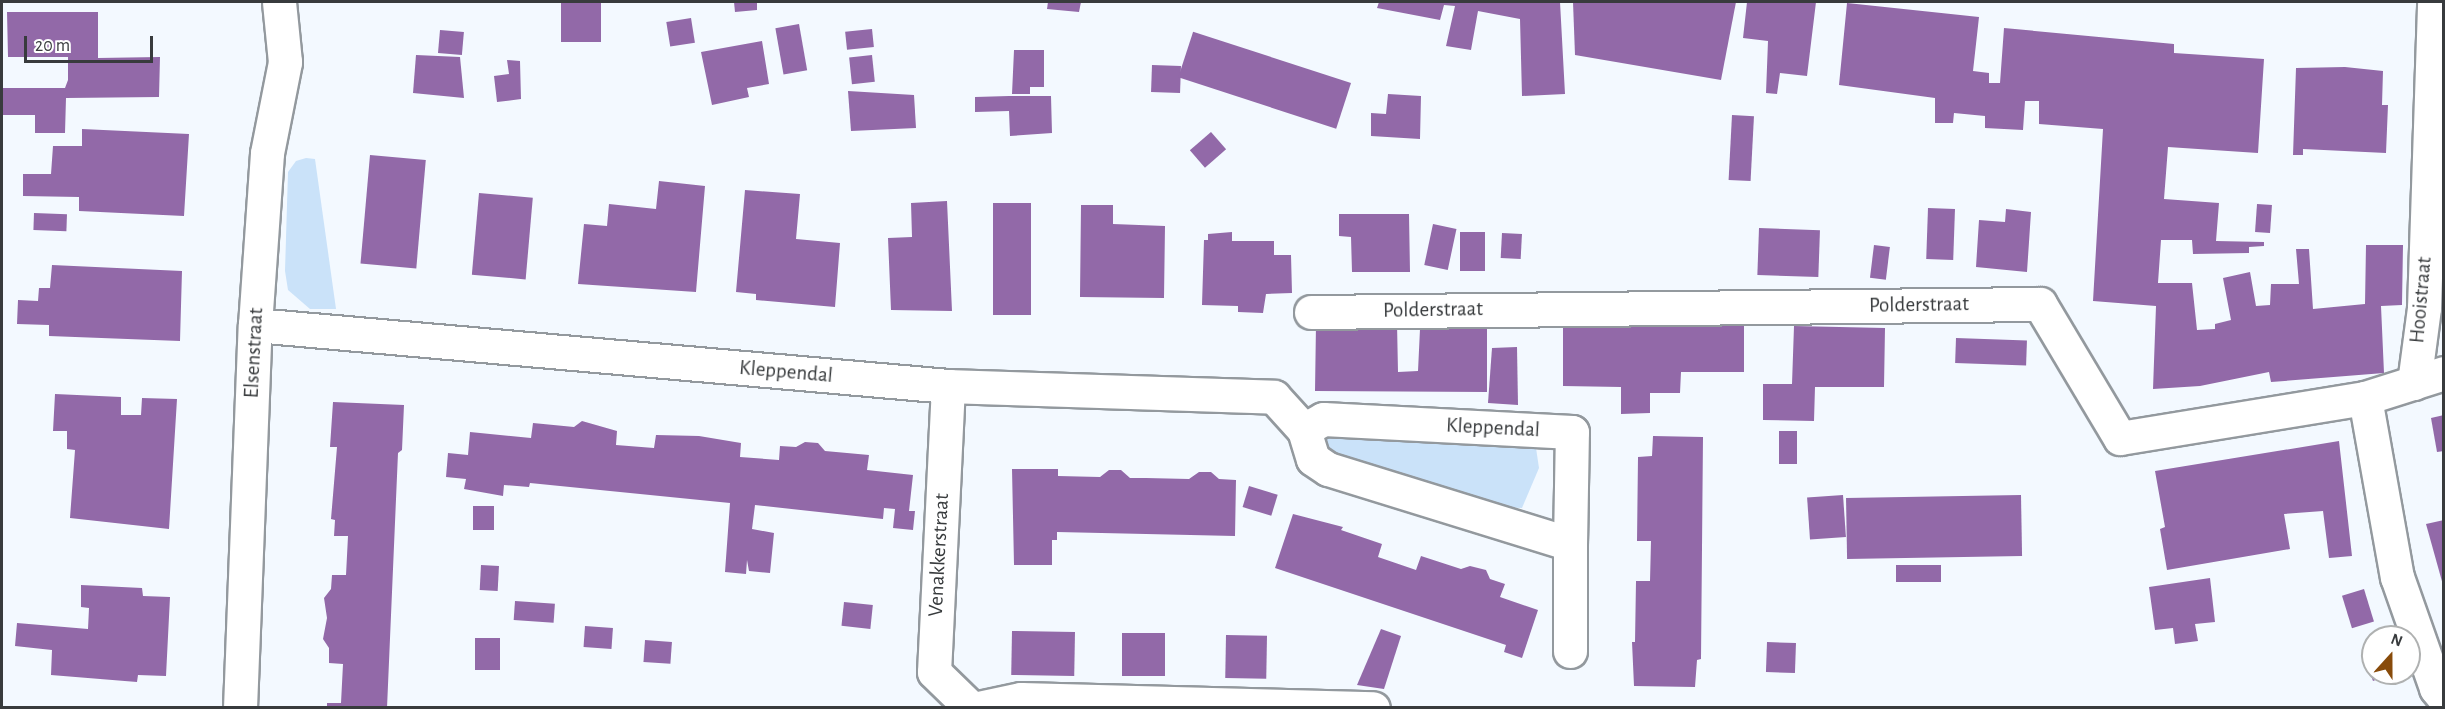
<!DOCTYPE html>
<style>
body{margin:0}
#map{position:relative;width:2445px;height:709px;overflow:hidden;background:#f3f9ff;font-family:"Alegreya Sans",sans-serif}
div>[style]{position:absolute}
.green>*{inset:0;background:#cae2f9}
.building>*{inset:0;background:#9269a8;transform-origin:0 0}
.roads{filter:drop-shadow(2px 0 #93999e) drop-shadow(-2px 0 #93999e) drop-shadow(0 2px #93999e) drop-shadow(0 -2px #93999e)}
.minor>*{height:33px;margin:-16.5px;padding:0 16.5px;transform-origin:16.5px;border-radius:16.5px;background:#fff}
span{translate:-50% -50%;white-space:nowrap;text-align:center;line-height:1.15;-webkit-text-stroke:6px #fff;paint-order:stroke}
.street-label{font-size:21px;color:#383b3d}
.frame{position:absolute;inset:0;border:3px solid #383b3d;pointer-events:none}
.north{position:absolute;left:2361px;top:625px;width:60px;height:60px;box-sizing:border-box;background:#fff;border:2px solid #afb1b1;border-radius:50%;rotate:21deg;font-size:16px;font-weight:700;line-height:24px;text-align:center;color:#383b3d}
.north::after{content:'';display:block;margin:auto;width:21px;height:27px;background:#884b0b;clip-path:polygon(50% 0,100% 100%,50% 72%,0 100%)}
.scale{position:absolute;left:24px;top:36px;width:129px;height:27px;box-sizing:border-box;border:3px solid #383b3d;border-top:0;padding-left:8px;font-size:18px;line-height:21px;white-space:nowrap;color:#383b3d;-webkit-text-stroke:4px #fff;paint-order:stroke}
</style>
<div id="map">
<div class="green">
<div style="clip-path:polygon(306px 158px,315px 159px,336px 309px,310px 309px,288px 290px,285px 271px,288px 172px,296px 161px)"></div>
<div style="clip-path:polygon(1344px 433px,1522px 440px,1536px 448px,1539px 468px,1522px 508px,1497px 507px,1327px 451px,1325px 439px)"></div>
</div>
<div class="building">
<div style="left:561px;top:2px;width:40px;height:40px"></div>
<div style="clip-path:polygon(734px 2px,757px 2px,757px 10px,735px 12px)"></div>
<div style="clip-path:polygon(1048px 2px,1081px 2px,1079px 12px,1047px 9px)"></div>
<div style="clip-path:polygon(1379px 2px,1560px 2px,1565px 94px,1522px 96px,1520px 19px,1478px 11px,1471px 50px,1446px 46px,1455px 6px,1444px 5px,1440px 20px,1377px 8px)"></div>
<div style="clip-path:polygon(1573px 2px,1736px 2px,1721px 80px,1575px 55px)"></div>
<div style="clip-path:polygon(1747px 2px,1816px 2px,1807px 76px,1780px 73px,1777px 94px,1766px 93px,1768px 41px,1743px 38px)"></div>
<div style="clip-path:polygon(1847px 3px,1979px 17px,1973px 71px,1989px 73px,1989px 83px,2000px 83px,2004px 28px,2174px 44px,2174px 53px,2264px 59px,2258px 153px,2168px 147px,2164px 199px,2219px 203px,2216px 241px,2264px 242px,2264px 246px,2249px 247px,2249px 253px,2193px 254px,2192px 240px,2161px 240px,2158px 283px,2192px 283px,2197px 330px,2215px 329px,2215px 324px,2231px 320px,2223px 278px,2250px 272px,2256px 306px,2270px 305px,2271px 284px,2299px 284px,2296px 249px,2309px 249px,2313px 309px,2365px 304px,2366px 245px,2403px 245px,2402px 305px,2381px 306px,2384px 373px,2271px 382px,2269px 372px,2200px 386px,2153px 389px,2156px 306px,2093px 301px,2103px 129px,2039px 124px,2039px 101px,2025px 101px,2023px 130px,1985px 128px,1985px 116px,1954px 113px,1953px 123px,1935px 123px,1935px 98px,1839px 85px)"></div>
<div style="clip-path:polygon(7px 12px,98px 12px,98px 58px,160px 57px,159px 97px,66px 98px,65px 133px,35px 133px,35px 115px,3px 115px,3px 88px,65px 88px,68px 80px,68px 57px,8px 57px)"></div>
<div style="left:691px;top:18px;width:25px;height:25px;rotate:81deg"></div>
<div style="left:799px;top:24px;width:47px;height:24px;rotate:80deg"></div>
<div style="left:872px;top:29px;width:18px;height:27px;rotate:84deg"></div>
<div style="left:440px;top:30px;width:24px;height:23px;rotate:5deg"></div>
<div style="clip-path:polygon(762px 41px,769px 84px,747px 88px,749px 97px,712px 105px,701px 52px)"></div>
<div style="clip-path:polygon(1014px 50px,1044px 50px,1044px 87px,1030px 87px,1030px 94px,1012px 94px)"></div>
<div style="clip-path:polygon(416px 55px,460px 57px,464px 98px,413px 93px)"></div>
<div style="left:872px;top:55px;width:27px;height:23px;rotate:84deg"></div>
<div style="clip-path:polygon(507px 60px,520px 61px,521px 99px,497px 102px,494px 76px,509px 74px)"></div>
<div style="left:1152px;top:65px;width:29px;height:27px;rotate:2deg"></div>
<div style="clip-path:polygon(2345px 67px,2383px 71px,2382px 105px,2388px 105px,2386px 153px,2303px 149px,2303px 155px,2293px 155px,2296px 68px)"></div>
<div style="left:1351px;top:83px;width:48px;height:166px;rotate:108deg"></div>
<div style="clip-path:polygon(848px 91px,914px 95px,916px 128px,851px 131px)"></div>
<div style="clip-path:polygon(1388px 94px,1421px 96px,1420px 139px,1371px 136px,1371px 113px,1386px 114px)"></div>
<div style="clip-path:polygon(1009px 96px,1051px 96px,1052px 133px,1010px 136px,1009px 111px,975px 112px,975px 97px)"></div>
<div style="left:1732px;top:115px;width:22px;height:65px;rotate:3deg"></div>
<div style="clip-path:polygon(82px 129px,189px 134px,184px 216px,79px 211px,79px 197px,23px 196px,23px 174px,51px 174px,53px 146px,82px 146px)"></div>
<div style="left:1211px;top:132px;width:23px;height:28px;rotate:49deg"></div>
<div style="left:370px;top:155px;width:56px;height:109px;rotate:5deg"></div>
<div style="clip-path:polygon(659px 181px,705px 186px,696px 292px,578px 284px,584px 224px,607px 226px,609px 204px,656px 209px)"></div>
<div style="clip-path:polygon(745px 190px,800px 194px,796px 239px,840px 243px,835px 307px,756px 300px,756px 294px,736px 292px)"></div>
<div style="left:479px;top:193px;width:54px;height:82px;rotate:5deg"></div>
<div style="clip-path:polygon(947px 201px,952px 311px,891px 310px,888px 238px,912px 237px,911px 203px)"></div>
<div style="left:993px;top:203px;width:38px;height:112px"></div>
<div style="left:2257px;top:204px;width:15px;height:28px;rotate:4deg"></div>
<div style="clip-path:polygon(1081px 205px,1113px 205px,1113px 224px,1165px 226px,1164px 298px,1080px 297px)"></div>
<div style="left:1928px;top:208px;width:27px;height:51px;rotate:2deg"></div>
<div style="clip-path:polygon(2006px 209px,2031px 212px,2027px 272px,1976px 267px,1979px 220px,2005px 222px)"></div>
<div style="left:34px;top:213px;width:33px;height:17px;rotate:2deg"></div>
<div style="clip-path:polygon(1339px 214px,1409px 214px,1410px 272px,1352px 272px,1351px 237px,1339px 236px)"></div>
<div style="left:1433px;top:224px;width:24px;height:42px;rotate:12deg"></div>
<div style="left:1759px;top:228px;width:61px;height:47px;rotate:2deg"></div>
<div style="clip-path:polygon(1232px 232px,1232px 241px,1274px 241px,1274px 255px,1291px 255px,1292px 293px,1266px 294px,1263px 313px,1238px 312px,1238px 306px,1202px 305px,1204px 240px,1208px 240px,1208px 234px)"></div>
<div style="left:1460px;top:232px;width:25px;height:39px"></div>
<div style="left:1502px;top:233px;width:20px;height:25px;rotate:3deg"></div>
<div style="left:1874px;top:245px;width:16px;height:33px;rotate:7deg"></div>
<div style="clip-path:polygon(52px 265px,182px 271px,180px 341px,49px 336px,49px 325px,17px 324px,18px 300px,38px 301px,39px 288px,50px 288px)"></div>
<div style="clip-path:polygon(1397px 323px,1398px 372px,1418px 371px,1420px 329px,1487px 329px,1487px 392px,1315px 391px,1316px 324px)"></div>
<div style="clip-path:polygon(1563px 325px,1744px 325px,1744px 372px,1681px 372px,1680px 393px,1650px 393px,1650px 413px,1621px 414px,1621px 387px,1563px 386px)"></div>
<div style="clip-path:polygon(1794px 326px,1885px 328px,1884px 387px,1815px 387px,1814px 421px,1763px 420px,1763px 384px,1792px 384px)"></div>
<div style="left:1956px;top:338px;width:71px;height:25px;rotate:2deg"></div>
<div style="clip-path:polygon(1517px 347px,1518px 405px,1488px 403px,1492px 348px)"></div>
<div style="clip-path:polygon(55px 394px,121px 397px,121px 415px,141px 415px,142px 398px,177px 399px,169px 529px,70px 518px,75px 450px,67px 449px,67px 431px,53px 431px)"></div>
<div style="clip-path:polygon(333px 402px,404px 405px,402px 450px,398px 453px,387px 708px,327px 708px,327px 703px,341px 703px,343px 664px,329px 663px,329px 648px,323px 639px,327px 618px,324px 598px,331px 589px,332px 575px,346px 575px,348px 536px,334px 536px,335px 520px,331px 519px,337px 447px,330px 447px)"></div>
<div style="clip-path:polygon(2444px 415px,2444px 451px,2437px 452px,2431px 418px)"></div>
<div style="clip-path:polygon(582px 421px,617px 431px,616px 445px,654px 448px,656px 435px,699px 436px,741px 443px,740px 457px,779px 460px,780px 446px,796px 447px,805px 442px,818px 443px,825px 451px,869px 455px,867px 470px,913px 475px,909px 511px,915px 511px,913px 530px,893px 528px,895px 509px,884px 508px,883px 519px,755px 505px,752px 529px,774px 533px,770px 573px,749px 571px,747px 560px,746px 574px,725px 572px,730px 503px,530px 483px,529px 487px,504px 485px,503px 496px,464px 489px,466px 479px,446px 477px,448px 453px,468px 455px,470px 432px,531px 438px,533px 423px,574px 427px)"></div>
<div style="left:1779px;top:431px;width:18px;height:33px"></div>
<div style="clip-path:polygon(1653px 436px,1703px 437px,1701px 659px,1697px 660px,1695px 687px,1634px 686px,1632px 642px,1635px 642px,1636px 581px,1650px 581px,1651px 541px,1637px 541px,1638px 457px,1652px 456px)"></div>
<div style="clip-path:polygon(2339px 441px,2352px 556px,2329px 558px,2323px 511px,2284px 514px,2290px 549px,2167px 570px,2160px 529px,2165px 527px,2155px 471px)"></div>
<div style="clip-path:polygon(1012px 469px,1058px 469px,1058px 476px,1100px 477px,1109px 470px,1121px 470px,1130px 478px,1146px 478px,1189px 479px,1199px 472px,1211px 472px,1219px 479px,1236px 480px,1235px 536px,1057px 532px,1057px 540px,1052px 540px,1052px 565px,1014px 565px)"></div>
<div style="left:1249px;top:486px;width:30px;height:22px;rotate:17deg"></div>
<div style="left:1843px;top:495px;width:42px;height:36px;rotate:86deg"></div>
<div style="left:2021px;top:495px;width:61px;height:175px;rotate:89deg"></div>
<div style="left:473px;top:506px;width:21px;height:24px"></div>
<div style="clip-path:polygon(1293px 514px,1343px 527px,1341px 530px,1382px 544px,1378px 557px,1416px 570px,1421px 556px,1461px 569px,1470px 566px,1486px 570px,1490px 579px,1505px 584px,1500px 597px,1538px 610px,1522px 658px,1504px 652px,1506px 645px,1275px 568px)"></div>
<div style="clip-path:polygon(2444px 520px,2444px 585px,2443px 585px,2426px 524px)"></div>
<div style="left:481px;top:565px;width:18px;height:25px;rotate:3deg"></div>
<div style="left:1896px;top:565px;width:45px;height:17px"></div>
<div style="clip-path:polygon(2210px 578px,2215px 622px,2195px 624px,2198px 641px,2175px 644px,2173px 628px,2155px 630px,2149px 587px)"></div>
<div style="clip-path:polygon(81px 585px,142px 588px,143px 596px,170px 597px,166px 676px,138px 675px,137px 682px,51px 675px,52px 650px,15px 646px,17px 623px,88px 629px,89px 608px,81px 607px)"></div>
<div style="left:2364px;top:589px;width:34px;height:23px;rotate:73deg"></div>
<div style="left:515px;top:601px;width:40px;height:19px;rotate:4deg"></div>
<div style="left:844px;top:602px;width:29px;height:24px;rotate:6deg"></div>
<div style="left:585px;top:626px;width:28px;height:21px;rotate:4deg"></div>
<div style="clip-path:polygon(1381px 629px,1401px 636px,1384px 689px,1357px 685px)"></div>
<div style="left:1012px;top:631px;width:63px;height:44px;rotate:1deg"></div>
<div style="left:1122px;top:633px;width:43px;height:43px"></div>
<div style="left:1226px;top:635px;width:41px;height:43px;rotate:1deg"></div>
<div style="left:475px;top:638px;width:25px;height:32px"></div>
<div style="left:645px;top:640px;width:27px;height:22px;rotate:4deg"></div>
<div style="left:1767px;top:642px;width:29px;height:30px;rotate:2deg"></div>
<div style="clip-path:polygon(2373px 651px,2373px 673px,2392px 673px,2373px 681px,2363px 655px)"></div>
</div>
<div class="roads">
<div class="minor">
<div style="left:1311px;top:312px;width:729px;rotate:-0.63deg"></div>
<div style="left:2040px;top:304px;width:156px;rotate:59.2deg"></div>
<div style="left:2120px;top:438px;width:248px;rotate:-9.3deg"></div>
<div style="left:2365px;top:398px;width:83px;rotate:-17.6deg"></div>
<div style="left:255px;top:325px;width:696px;rotate:5.03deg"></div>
<div style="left:948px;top:386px;width:326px;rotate:1.9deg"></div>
<div style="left:1274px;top:397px;width:45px;rotate:47.7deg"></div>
<div style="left:1304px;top:430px;width:30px;rotate:73deg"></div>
<div style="left:1313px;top:459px;width:18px;rotate:34deg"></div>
<div style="left:1328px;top:469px;width:253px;rotate:17.2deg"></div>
<div style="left:1570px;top:544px;width:112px;rotate:-89deg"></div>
<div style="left:1572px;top:432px;width:249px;rotate:-177deg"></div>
<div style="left:1323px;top:419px;width:22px;rotate:150deg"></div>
<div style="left:2414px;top:383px;width:76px;rotate:-82.4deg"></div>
<div style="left:2424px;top:308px;width:306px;rotate:-88.1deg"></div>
<div style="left:948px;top:386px;width:286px;rotate:92.8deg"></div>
<div style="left:934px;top:672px;width:52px;rotate:44.2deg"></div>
<div style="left:2365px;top:398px;width:182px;rotate:79.9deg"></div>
<div style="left:2397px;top:577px;width:118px;rotate:70.6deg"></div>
<div style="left:2436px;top:688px;width:13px;rotate:51deg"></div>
<div style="left:1570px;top:651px;width:107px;rotate:-90deg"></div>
<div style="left:240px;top:708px;width:383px;rotate:-87.8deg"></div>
<div style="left:255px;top:325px;width:172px;rotate:-86deg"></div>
<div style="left:267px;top:153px;width:93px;rotate:-78.8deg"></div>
<div style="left:285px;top:62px;width:60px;rotate:-95.7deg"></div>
<div style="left:979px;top:708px;width:43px;rotate:-12.1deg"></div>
<div style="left:1021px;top:699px;width:352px;rotate:1.5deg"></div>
</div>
</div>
<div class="street-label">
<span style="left:2421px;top:300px;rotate:-85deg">Hooistraat</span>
<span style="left:1919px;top:305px;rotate:-1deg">Polderstraat</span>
<span style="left:1433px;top:310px;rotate:-1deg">Polderstraat</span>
<span style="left:254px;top:353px;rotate:-87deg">Elsenstraat</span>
<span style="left:786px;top:372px;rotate:5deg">Kleppendal</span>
<span style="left:1493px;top:428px;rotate:3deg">Kleppendal</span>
<span style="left:939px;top:555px;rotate:-87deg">Venakkerstraat</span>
</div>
<div class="frame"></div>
<div class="north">N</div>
<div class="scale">20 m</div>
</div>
